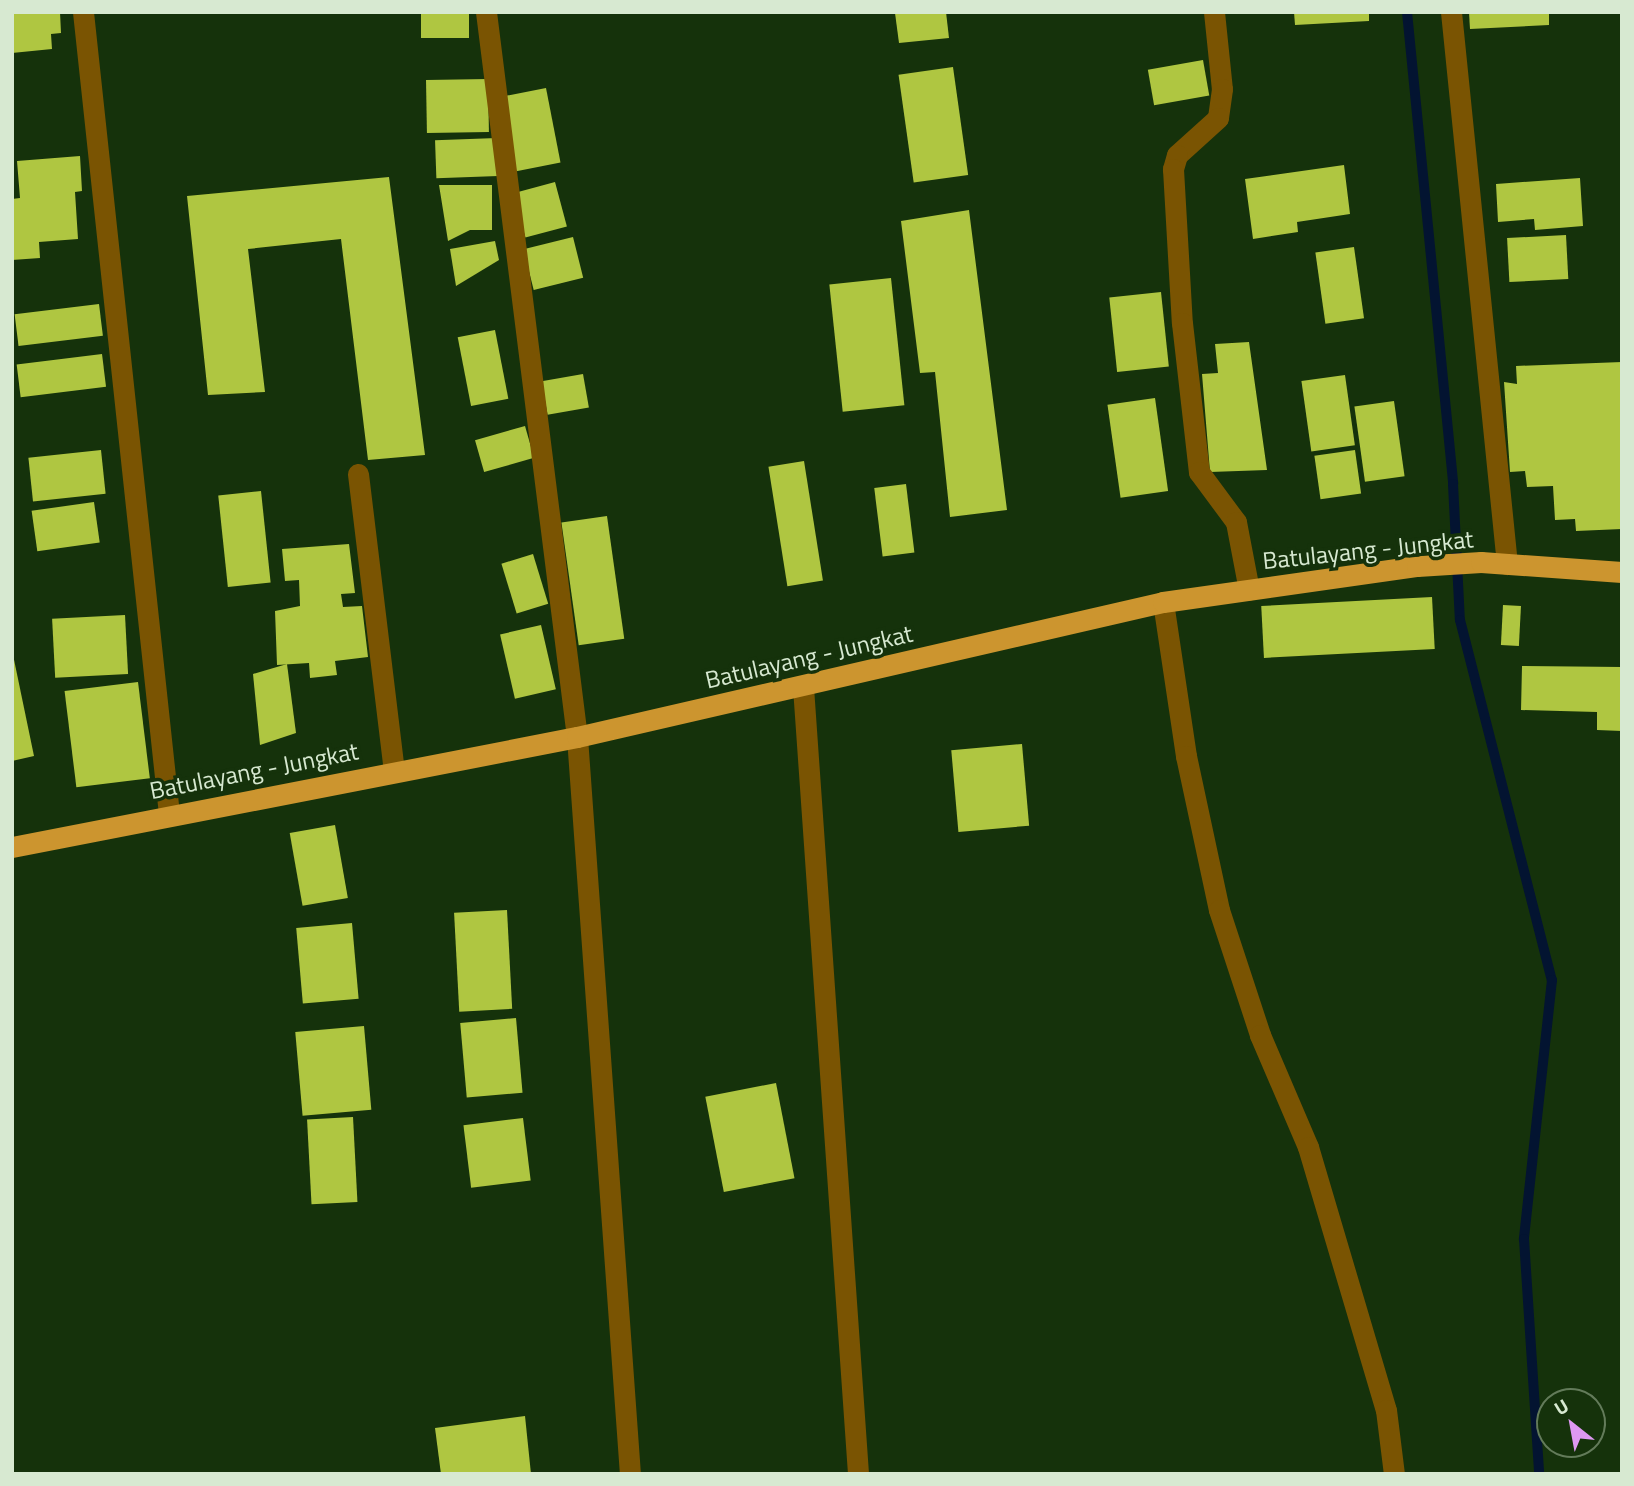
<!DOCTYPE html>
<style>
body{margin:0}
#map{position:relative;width:1634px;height:1486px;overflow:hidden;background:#15320b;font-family:"Titillium Web",sans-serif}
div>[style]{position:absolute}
.stream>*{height:10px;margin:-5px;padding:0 5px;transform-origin:5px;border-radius:5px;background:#031431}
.building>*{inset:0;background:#afc641;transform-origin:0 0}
.minor>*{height:21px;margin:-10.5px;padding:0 10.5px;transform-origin:10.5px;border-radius:10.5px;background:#7a5402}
.highway>*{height:21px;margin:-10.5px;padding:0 10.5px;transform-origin:10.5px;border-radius:10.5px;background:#cc952f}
span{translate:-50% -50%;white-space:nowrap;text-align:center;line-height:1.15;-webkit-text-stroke:7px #15320b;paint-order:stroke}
.street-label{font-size:24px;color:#d7e9d1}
.frame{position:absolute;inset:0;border:14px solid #d7e9d1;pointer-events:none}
.north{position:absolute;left:1536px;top:1388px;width:70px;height:70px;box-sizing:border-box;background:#15320b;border:2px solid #637b5a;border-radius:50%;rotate:329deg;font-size:19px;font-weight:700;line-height:28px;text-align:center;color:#d7e9d1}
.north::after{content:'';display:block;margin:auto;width:24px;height:32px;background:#de98f2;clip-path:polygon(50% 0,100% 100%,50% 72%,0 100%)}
</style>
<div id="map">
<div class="stream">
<div style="left:1407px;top:12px;width:474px;rotate:84.4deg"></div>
<div style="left:1453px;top:484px;width:136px;rotate:87.1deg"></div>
<div style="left:1460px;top:620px;width:372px;rotate:75.7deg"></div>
<div style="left:1552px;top:980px;width:261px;rotate:96.2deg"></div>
<div style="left:1524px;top:1239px;width:235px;rotate:86.3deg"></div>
</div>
<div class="building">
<div style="clip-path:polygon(12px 12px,60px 12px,61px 33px,51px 34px,52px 49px,12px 53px)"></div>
<div style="left:421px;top:12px;width:48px;height:26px"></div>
<div style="clip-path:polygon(946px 12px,949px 38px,899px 43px,895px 13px)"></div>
<div style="clip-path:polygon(1294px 12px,1369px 12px,1369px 21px,1295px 25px)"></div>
<div style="clip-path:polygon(1469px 12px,1549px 12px,1549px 25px,1470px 29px)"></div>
<div style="left:1203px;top:60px;width:36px;height:56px;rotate:80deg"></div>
<div style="left:953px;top:67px;width:109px;height:55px;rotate:82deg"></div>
<div style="left:488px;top:79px;width:53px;height:62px;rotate:89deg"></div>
<div style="left:546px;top:88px;width:76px;height:45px;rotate:79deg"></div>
<div style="left:497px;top:138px;width:38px;height:62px;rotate:88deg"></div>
<div style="clip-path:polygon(80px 156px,82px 191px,75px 192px,78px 239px,39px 242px,40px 258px,12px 260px,12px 199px,20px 198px,17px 161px)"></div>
<div style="clip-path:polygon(1344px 165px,1350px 214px,1297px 222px,1298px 232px,1253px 239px,1245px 179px)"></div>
<div style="clip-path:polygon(389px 177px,425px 455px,368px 460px,341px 239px,248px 249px,265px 392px,208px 395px,187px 196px)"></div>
<div style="clip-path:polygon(1580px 178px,1583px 226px,1535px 230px,1534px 219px,1498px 222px,1496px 184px)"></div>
<div style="left:555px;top:182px;width:46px;height:43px;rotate:75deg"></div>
<div style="clip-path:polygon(439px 185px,492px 185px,492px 230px,470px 230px,448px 241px)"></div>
<div style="clip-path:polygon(969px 210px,1007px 510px,950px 517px,935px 372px,920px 373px,901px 221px)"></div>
<div style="left:1566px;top:235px;width:44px;height:59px;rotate:87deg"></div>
<div style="left:573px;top:237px;width:42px;height:51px;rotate:76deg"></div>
<div style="clip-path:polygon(495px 241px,499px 260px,456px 286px,450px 249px)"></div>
<div style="left:1354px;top:247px;width:72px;height:39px;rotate:82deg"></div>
<div style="left:891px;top:278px;width:128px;height:62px;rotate:84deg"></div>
<div style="left:1161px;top:292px;width:75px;height:52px;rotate:84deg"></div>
<div style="left:99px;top:304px;width:32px;height:85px;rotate:83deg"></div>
<div style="left:495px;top:330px;width:70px;height:38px;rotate:79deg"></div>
<div style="clip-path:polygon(1249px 342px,1267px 470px,1210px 472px,1202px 374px,1218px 373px,1215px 344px)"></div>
<div style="left:102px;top:354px;width:33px;height:86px;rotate:83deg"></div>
<div style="clip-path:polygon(1622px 362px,1622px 529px,1576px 531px,1575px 519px,1555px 520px,1553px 486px,1527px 487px,1525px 471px,1510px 472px,1504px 382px,1517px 384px,1516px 366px)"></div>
<div style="left:583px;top:374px;width:34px;height:42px;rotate:80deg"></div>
<div style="left:1345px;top:375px;width:71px;height:44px;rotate:82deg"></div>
<div style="left:1155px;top:398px;width:94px;height:48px;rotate:82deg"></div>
<div style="left:1394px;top:401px;width:76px;height:40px;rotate:82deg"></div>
<div style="left:525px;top:426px;width:33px;height:52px;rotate:74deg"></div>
<div style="left:101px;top:450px;width:44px;height:73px;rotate:84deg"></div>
<div style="left:1355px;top:450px;width:44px;height:41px;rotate:82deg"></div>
<div style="left:804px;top:461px;width:121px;height:36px;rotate:81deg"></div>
<div style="left:906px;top:484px;width:69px;height:32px;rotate:83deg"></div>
<div style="left:261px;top:491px;width:92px;height:43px;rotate:84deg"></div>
<div style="left:94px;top:502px;width:41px;height:63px;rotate:82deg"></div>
<div style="left:607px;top:516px;width:124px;height:46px;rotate:82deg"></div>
<div style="clip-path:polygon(349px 544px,355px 593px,341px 594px,343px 607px,362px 606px,368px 657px,335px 661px,337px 675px,310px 678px,309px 663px,277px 665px,275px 611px,300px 606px,299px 580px,285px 581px,282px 549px)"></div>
<div style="left:533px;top:554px;width:52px;height:33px;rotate:73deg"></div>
<div style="left:1432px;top:597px;width:52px;height:171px;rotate:87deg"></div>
<div style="left:1503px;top:605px;width:18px;height:40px;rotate:3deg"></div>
<div style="left:125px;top:615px;width:59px;height:73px;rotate:87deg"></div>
<div style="left:541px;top:625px;width:66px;height:42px;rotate:77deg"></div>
<div style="clip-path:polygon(12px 650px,34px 756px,12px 761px)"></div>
<div style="clip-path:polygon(287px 664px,296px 733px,260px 745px,253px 674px)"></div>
<div style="clip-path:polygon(1522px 666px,1622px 667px,1622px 731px,1597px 730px,1597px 712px,1521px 710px)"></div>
<div style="left:138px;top:682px;width:97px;height:74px;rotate:83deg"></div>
<div style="left:1022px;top:744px;width:82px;height:71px;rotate:85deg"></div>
<div style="left:335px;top:825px;width:74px;height:46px;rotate:80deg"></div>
<div style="left:507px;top:910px;width:99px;height:53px;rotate:87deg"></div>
<div style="left:352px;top:923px;width:76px;height:56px;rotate:85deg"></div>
<div style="left:516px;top:1018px;width:75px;height:56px;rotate:85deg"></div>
<div style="left:364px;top:1026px;width:84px;height:69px;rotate:85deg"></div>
<div style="left:776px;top:1083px;width:97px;height:72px;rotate:79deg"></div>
<div style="left:353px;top:1117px;width:85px;height:46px;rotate:87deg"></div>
<div style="left:523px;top:1118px;width:63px;height:60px;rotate:83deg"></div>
<div style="clip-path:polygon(525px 1416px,531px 1474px,441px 1474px,435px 1428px)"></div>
</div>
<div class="minor">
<div style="left:83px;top:12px;width:807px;rotate:83.88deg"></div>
<div style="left:486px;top:12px;width:731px;rotate:82.85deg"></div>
<div style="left:577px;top:737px;width:739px;rotate:85.89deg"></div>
<div style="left:1214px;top:12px;width:77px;rotate:84.1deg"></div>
<div style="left:1222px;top:89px;width:29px;rotate:98deg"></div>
<div style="left:1218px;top:118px;width:55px;rotate:137.9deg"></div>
<div style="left:1177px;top:155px;width:15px;rotate:106deg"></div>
<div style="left:1173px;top:169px;width:154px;rotate:86.7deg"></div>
<div style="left:1182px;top:323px;width:150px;rotate:83.5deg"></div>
<div style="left:1199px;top:472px;width:62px;rotate:53.5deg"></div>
<div style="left:1236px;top:522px;width:69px;rotate:79.2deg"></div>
<div style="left:1451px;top:12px;width:555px;rotate:84.21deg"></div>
<div style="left:358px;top:474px;width:298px;rotate:83.1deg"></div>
<div style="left:1163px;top:602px;width:156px;rotate:81.5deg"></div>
<div style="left:1186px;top:756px;width:157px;rotate:77.9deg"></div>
<div style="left:1219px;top:910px;width:132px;rotate:71.8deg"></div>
<div style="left:1260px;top:1035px;width:122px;rotate:66.8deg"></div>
<div style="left:1308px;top:1147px;width:274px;rotate:73.5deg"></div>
<div style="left:1386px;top:1410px;width:64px;rotate:82.9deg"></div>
<div style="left:803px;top:687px;width:789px;rotate:86deg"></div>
</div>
<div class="highway">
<div style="left:12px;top:847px;width:576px;rotate:-11.02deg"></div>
<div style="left:577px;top:737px;width:601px;rotate:-12.97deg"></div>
<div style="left:1163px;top:602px;width:257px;rotate:-8.1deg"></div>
<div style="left:1417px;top:566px;width:64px;rotate:-3.6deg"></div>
<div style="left:1481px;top:562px;width:141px;rotate:4.1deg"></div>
</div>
<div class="street-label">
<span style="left:1368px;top:550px;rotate:-6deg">Batulayang - Jungkat</span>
<span style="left:809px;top:657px;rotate:-13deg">Batulayang - Jungkat</span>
<span style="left:254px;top:771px;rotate:-11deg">Batulayang - Jungkat</span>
</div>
<div class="frame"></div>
<div class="north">U</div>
</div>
